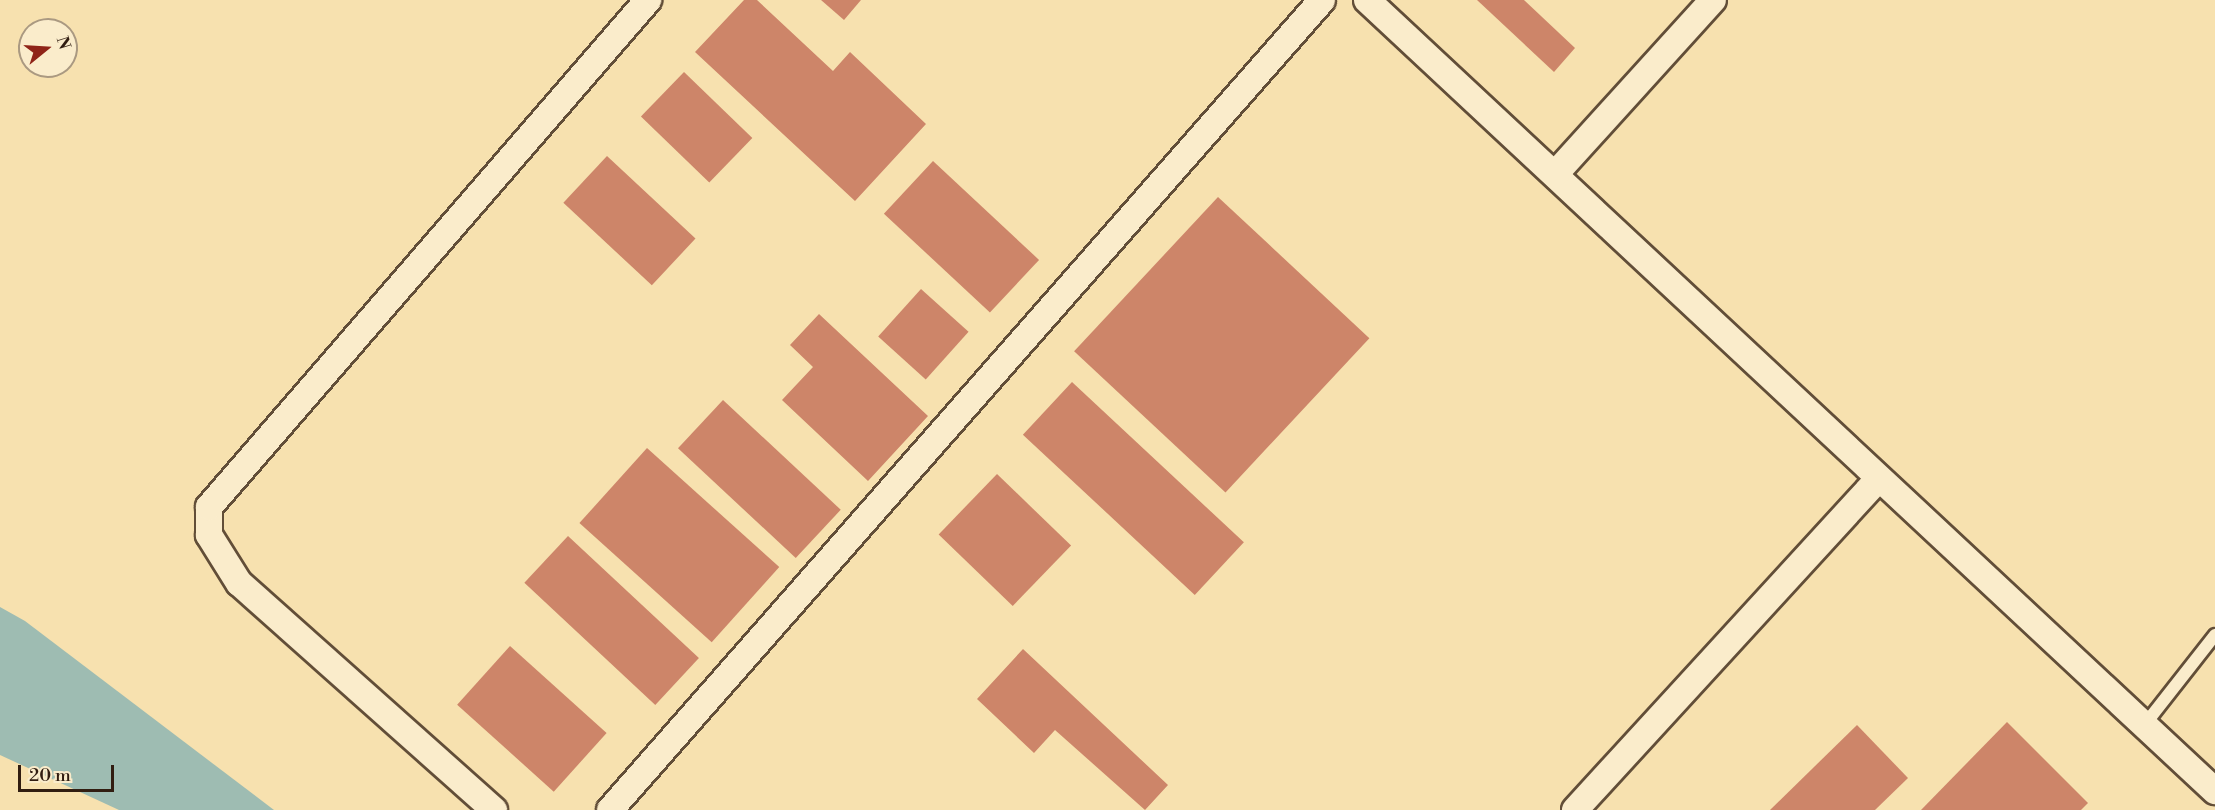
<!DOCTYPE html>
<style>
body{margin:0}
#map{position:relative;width:2215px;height:810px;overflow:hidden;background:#f7e1af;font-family:"Libre Bodoni",serif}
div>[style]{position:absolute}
.water>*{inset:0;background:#9ebcb2}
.building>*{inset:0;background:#cd8569;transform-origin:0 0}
.roads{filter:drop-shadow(2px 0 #624e38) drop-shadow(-2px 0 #624e38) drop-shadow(0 2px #624e38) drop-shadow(0 -2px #624e38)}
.service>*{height:12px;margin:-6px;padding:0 6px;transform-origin:6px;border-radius:6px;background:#faeccb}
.minor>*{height:26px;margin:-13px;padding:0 13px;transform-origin:13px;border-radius:13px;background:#faeccb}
span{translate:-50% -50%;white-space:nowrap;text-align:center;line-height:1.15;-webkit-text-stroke:4.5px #faeccb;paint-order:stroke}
.north{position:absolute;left:18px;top:18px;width:60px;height:60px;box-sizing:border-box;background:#faeccb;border:2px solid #aa9981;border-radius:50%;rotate:72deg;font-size:16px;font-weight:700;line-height:24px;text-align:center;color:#311d11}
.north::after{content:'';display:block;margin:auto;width:21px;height:27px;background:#8f2418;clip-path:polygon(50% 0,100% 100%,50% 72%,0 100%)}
.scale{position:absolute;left:18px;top:765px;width:96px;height:27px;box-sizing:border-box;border:3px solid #311d11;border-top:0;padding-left:8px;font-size:18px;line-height:21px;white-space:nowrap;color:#311d11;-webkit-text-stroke:4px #faeccb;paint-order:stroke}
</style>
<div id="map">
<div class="water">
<div style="clip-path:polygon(0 607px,25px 621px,274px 810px,119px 810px,0 755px)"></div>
</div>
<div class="building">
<div style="clip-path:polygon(744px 0,757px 0,833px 71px,850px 52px,926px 124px,855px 201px,695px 52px)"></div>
<div style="clip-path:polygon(821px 0,861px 0,844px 20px)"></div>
<div style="clip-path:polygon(1477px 0,1524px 0,1575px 48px,1554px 72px)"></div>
<div style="left:684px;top:72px;width:95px;height:62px;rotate:44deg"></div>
<div style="left:607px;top:156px;width:121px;height:64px;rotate:43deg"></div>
<div style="left:933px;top:161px;width:145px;height:72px;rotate:43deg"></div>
<div style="left:1218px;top:197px;width:207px;height:211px;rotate:43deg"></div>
<div style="left:921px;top:289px;width:64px;height:64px;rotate:42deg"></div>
<div style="clip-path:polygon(819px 314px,928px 416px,868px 481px,782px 400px,813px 367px,790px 345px)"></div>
<div style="left:1072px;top:382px;width:235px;height:72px;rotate:43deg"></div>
<div style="left:723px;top:400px;width:161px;height:66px;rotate:43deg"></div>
<div style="left:647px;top:448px;width:178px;height:101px;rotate:42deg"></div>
<div style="left:997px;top:474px;width:103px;height:84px;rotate:44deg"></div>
<div style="left:568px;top:536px;width:179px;height:64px;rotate:43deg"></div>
<div style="left:510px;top:646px;width:130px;height:79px;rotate:42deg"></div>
<div style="clip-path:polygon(1023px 649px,1168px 785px,1145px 810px,1055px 730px,1034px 753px,977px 699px)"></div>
<div style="clip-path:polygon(2007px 722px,2088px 803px,2081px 810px,1921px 810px)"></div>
<div style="clip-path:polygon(1857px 725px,1908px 778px,1875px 810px,1770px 810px)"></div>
</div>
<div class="roads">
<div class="service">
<div style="left:2146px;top:723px;width:112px;rotate:-51.9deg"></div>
</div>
<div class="minor">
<div style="left:1367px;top:0;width:1160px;rotate:43.01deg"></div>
<div style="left:1557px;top:172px;width:232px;rotate:-47.8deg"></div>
<div style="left:494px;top:810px;width:341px;rotate:-138.3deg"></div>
<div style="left:239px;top:583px;width:57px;rotate:-122deg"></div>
<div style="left:209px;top:535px;width:28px;rotate:-90deg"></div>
<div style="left:209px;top:507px;width:671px;rotate:-49.11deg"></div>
<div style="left:610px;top:810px;width:1078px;rotate:-48.68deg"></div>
<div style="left:1575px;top:810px;width:447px;rotate:-47.5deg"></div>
</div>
</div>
<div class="north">N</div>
<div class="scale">20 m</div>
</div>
